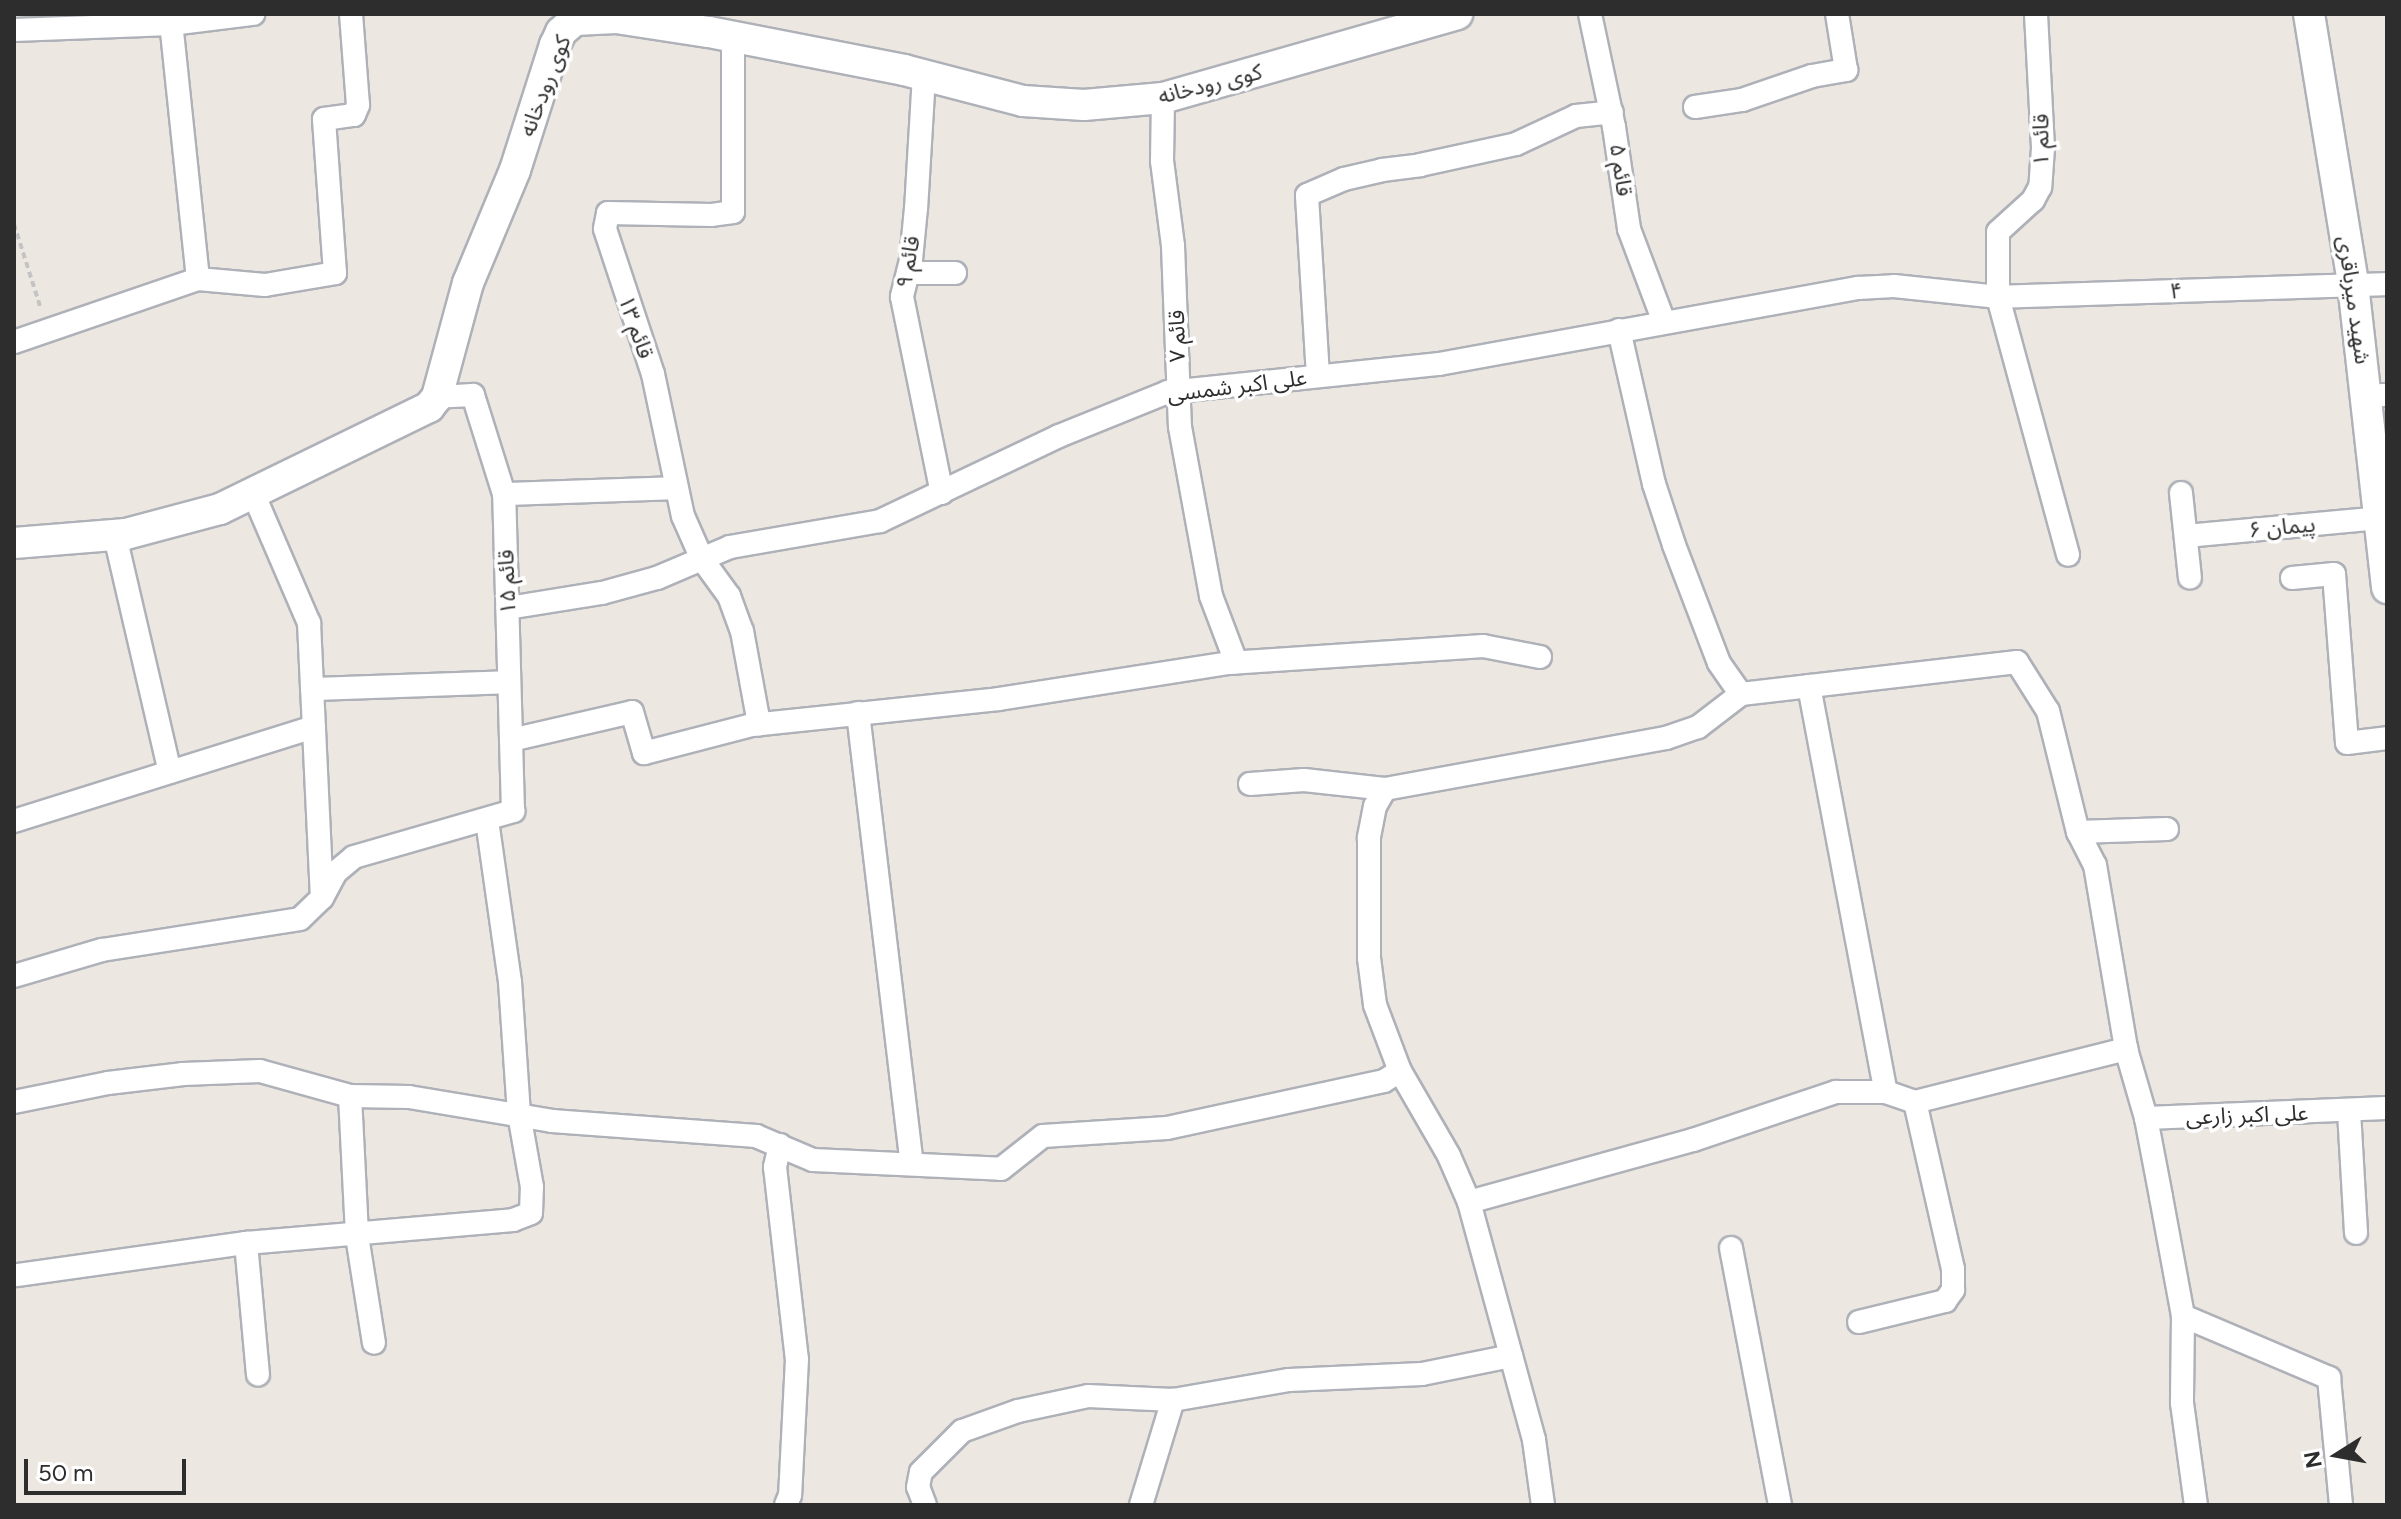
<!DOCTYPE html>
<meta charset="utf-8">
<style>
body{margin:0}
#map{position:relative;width:2401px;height:1519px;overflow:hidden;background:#ede7e2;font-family:Figtree,"Noto Sans Arabic",sans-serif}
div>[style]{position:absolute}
.path>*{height:4px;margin-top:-2px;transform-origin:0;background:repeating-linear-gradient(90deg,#c4c4c4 0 6px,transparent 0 10px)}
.roads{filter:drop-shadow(2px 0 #aeb1b8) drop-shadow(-2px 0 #aeb1b8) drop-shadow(0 2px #aeb1b8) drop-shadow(0 -2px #aeb1b8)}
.street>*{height:22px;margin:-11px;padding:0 11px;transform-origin:11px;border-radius:11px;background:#fff}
.secondary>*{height:30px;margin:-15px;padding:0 15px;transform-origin:15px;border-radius:15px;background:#fff}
span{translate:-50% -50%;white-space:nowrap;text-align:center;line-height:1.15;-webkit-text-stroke:7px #fff;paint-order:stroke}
.street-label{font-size:22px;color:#2d2d2d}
.frame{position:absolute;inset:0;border:16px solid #2d2d2d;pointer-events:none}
.north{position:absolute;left:2297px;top:1415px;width:80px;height:80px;-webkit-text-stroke:6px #fff;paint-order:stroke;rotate:259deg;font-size:22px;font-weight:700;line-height:32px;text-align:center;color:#2d2d2d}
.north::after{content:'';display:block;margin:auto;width:28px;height:36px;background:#2d2d2d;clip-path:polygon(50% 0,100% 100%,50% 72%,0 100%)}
.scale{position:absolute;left:24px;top:1459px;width:162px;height:36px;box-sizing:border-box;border:4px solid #2d2d2d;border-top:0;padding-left:10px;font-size:24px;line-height:28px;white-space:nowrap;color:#2d2d2d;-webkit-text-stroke:6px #fff;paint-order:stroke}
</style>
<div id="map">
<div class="path">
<div style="left:14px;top:224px;width:89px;rotate:72.4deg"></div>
</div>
<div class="roads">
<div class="street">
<div style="left:1590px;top:14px;width:116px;rotate:78deg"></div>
<div style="left:1614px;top:127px;width:103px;rotate:81.6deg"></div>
<div style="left:1629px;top:229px;width:99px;rotate:69.4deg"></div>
<div style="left:2036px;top:14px;width:134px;rotate:87deg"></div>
<div style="left:2043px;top:148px;width:39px;rotate:94deg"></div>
<div style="left:2040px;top:187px;width:15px;rotate:118deg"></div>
<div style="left:2033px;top:200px;width:47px;rotate:137.6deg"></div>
<div style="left:1998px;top:232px;width:65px;rotate:90deg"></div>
<div style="left:1998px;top:297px;width:267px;rotate:74.8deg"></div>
<div style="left:14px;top:30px;width:157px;rotate:-2.2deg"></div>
<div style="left:171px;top:24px;width:83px;rotate:-7deg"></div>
<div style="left:733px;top:37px;width:175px;rotate:90deg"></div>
<div style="left:733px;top:212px;width:21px;rotate:172deg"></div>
<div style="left:712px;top:215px;width:104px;rotate:-178.9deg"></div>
<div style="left:608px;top:213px;width:16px;rotate:101deg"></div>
<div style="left:605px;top:229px;width:153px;rotate:71.7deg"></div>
<div style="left:653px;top:374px;width:145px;rotate:78.1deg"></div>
<div style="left:683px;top:516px;width:47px;rotate:66.2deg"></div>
<div style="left:702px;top:559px;width:46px;rotate:53.9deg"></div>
<div style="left:729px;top:596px;width:37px;rotate:70deg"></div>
<div style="left:742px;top:631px;width:95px;rotate:79.6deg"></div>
<div style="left:924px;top:75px;width:133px;rotate:93.4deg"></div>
<div style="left:916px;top:208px;width:52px;rotate:95.5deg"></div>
<div style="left:911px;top:260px;width:38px;rotate:104deg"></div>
<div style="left:902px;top:297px;width:200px;rotate:78.5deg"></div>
<div style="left:1163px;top:98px;width:63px;rotate:90.9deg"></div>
<div style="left:1162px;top:161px;width:86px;rotate:82.6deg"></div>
<div style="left:1173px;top:246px;width:181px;rotate:87.8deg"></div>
<div style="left:1180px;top:427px;width:172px;rotate:79.6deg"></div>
<div style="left:1211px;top:596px;width:71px;rotate:69.3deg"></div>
<div style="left:1695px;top:107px;width:48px;rotate:-8.5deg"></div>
<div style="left:1742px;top:100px;width:74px;rotate:-18.9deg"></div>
<div style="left:1812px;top:76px;width:35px;rotate:-10deg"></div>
<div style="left:1846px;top:70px;width:57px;rotate:-99.1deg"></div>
<div style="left:908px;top:273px;width:47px"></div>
<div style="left:198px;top:279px;width:67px;rotate:5.1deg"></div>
<div style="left:265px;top:285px;width:71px;rotate:-9.7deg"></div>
<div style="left:335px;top:273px;width:154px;rotate:-94.1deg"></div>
<div style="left:324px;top:119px;width:30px;rotate:-8deg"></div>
<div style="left:354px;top:115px;width:11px;rotate:-68deg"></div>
<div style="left:358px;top:105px;width:91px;rotate:-94.4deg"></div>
<div style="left:1619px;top:330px;width:158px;rotate:77.2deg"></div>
<div style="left:1654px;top:484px;width:64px;rotate:71.8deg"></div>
<div style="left:1674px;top:545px;width:126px;rotate:69.1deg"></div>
<div style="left:1719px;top:663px;width:38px;rotate:55deg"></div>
<div style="left:1741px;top:694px;width:278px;rotate:-6.6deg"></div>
<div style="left:2017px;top:662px;width:58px;rotate:57.7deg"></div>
<div style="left:2048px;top:711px;width:125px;rotate:76.1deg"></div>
<div style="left:2078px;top:832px;width:37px;rotate:63deg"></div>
<div style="left:2095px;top:865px;width:187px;rotate:80.4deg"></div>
<div style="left:2126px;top:1049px;width:72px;rotate:73.8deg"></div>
<div style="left:2146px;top:1118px;width:80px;rotate:79.2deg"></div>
<div style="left:2161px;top:1197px;width:121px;rotate:79.5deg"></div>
<div style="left:2183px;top:1316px;width:87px;rotate:90.7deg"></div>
<div style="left:2182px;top:1403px;width:103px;rotate:82.2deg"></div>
<div style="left:14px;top:342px;width:194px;rotate:-18.9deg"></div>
<div style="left:198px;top:279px;width:266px;rotate:-96deg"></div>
<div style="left:1318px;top:376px;width:181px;rotate:-93.5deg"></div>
<div style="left:1307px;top:195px;width:40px;rotate:-23.4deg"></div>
<div style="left:1344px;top:179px;width:39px;rotate:-13deg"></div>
<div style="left:1382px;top:170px;width:38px;rotate:-7deg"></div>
<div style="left:1420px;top:165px;width:98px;rotate:-12.3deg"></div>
<div style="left:1516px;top:144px;width:66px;rotate:-25deg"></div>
<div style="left:1576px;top:116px;width:36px;rotate:-6deg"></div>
<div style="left:2366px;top:396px;width:21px;rotate:-3deg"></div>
<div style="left:253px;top:493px;width:142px;rotate:66.7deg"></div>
<div style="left:309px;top:623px;width:274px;rotate:87.3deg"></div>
<div style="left:2181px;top:493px;width:85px;rotate:84deg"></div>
<div style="left:504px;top:494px;width:171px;rotate:-2deg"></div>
<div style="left:115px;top:536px;width:242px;rotate:76.9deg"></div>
<div style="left:2186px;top:536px;width:194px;rotate:-5.3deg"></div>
<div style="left:2292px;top:578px;width:42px;rotate:-5.4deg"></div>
<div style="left:2334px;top:574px;width:169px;rotate:85.6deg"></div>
<div style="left:2347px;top:743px;width:40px;rotate:-7.1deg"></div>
<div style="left:508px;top:608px;width:95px;rotate:-9.1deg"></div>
<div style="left:602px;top:593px;width:57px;rotate:-15.3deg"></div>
<div style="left:657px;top:578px;width:79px;rotate:-23deg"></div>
<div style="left:730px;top:547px;width:152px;rotate:-9.8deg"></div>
<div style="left:880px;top:521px;width:198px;rotate:-25.4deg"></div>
<div style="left:1059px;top:436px;width:118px;rotate:-22deg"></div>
<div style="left:1168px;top:392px;width:272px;rotate:-5.9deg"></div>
<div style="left:1439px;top:364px;width:426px;rotate:-10.3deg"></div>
<div style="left:1858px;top:288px;width:36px;rotate:-3deg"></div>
<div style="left:1894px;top:286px;width:105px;rotate:6deg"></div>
<div style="left:1998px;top:297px;width:389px;rotate:-1.9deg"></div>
<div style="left:1809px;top:686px;width:413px;rotate:79.3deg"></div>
<div style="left:312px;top:689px;width:197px;rotate:-2deg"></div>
<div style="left:858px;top:713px;width:454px;rotate:83.2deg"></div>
<div style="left:511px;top:740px;width:124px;rotate:-13deg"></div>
<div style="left:632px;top:712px;width:43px;rotate:73.7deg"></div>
<div style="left:644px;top:753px;width:112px;rotate:-14.5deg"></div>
<div style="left:752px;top:725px;width:248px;rotate:-6deg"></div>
<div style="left:999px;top:699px;width:233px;rotate:-8.9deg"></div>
<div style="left:1229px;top:663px;width:255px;rotate:-3.8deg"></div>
<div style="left:1483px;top:646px;width:58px;rotate:10.9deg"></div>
<div style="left:1250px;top:784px;width:54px;rotate:-4.2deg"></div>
<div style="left:1304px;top:780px;width:81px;rotate:6.3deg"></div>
<div style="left:1385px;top:789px;width:286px;rotate:-10.3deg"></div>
<div style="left:1666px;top:738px;width:34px;rotate:-19deg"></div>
<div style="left:1698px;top:727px;width:54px;rotate:-37.5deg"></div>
<div style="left:1385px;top:789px;width:20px;rotate:120deg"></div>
<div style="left:1375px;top:806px;width:33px;rotate:101deg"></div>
<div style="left:1369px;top:838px;width:120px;rotate:90deg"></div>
<div style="left:1369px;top:958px;width:47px;rotate:82.7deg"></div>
<div style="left:1375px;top:1005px;width:71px;rotate:69.3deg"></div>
<div style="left:1400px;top:1071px;width:98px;rotate:60deg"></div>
<div style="left:1449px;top:1156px;width:50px;rotate:66.5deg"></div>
<div style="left:1469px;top:1202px;width:247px;rotate:74.7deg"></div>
<div style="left:1534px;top:1440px;width:66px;rotate:82.1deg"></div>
<div style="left:14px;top:821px;width:314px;rotate:-17.4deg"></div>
<div style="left:2078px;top:832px;width:89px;rotate:-1.9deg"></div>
<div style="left:14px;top:976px;width:92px;rotate:-16.5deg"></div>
<div style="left:102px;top:950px;width:200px;rotate:-8.9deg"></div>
<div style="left:300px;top:919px;width:30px;rotate:-44deg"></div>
<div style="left:322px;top:898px;width:30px;rotate:-62deg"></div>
<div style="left:336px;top:872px;width:23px;rotate:-40deg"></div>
<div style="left:354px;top:857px;width:166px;rotate:-16.1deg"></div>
<div style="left:513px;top:811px;width:317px;rotate:-91.6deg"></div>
<div style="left:504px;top:494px;width:104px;rotate:-107.4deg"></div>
<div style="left:473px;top:395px;width:36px;rotate:177deg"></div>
<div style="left:350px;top:1096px;width:140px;rotate:87.1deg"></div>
<div style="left:357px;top:1236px;width:108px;rotate:81deg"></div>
<div style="left:14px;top:1102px;width:96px;rotate:-11.4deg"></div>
<div style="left:108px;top:1083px;width:76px;rotate:-6.8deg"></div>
<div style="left:183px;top:1074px;width:77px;rotate:-2.2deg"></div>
<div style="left:260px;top:1071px;width:93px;rotate:15.5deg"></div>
<div style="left:350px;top:1096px;width:59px;rotate:1deg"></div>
<div style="left:409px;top:1097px;width:145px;rotate:9.5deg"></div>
<div style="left:552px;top:1121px;width:205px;rotate:4.2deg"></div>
<div style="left:756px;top:1136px;width:62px;rotate:22.8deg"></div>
<div style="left:813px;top:1160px;width:188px;rotate:2.7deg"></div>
<div style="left:1001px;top:1169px;width:53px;rotate:-38.2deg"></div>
<div style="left:1043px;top:1136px;width:124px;rotate:-3.7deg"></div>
<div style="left:1167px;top:1128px;width:222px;rotate:-12.2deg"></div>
<div style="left:1384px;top:1081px;width:19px;rotate:-32deg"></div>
<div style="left:2349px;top:1111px;width:122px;rotate:86.7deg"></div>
<div style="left:2146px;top:1118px;width:241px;rotate:-2.4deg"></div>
<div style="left:780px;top:1145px;width:23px;rotate:103deg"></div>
<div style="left:775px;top:1167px;width:193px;rotate:83.5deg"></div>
<div style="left:797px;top:1359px;width:136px;rotate:92.9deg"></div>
<div style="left:790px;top:1495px;width:11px;rotate:112deg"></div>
<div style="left:1469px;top:1202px;width:232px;rotate:-15.5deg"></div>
<div style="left:1693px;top:1140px;width:151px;rotate:-18.6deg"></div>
<div style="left:1836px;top:1092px;width:50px"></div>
<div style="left:1886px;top:1092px;width:31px;rotate:19deg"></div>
<div style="left:1915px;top:1102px;width:218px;rotate:-14.1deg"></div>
<div style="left:246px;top:1243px;width:132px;rotate:84.8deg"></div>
<div style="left:1731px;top:1248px;width:262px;rotate:79.2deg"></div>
<div style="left:17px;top:1275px;width:231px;rotate:-8deg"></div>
<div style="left:246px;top:1243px;width:268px;rotate:-4.9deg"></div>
<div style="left:513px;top:1220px;width:19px;rotate:-21deg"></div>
<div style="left:531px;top:1213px;width:26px;rotate:-88deg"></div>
<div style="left:532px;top:1187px;width:74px;rotate:-100.1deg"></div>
<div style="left:519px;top:1114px;width:132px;rotate:-93.9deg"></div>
<div style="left:510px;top:982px;width:163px;rotate:-98.1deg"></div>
<div style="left:2183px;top:1316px;width:159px;rotate:23deg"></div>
<div style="left:2329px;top:1378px;width:128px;rotate:84.6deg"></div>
<div style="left:1859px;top:1322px;width:89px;rotate:-13.7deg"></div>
<div style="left:1945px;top:1301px;width:14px;rotate:-54deg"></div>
<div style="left:1953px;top:1290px;width:21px;rotate:-90deg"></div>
<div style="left:1953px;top:1269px;width:171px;rotate:-102.8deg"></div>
<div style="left:925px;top:1505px;width:19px;rotate:-111deg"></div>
<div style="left:918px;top:1487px;width:15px;rotate:-79deg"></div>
<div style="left:921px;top:1472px;width:58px;rotate:-45deg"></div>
<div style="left:962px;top:1431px;width:59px;rotate:-19.7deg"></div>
<div style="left:1018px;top:1411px;width:72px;rotate:-12.1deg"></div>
<div style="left:1088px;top:1396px;width:85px;rotate:2.7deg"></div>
<div style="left:1173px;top:1400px;width:118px;rotate:-9.8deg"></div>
<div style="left:1289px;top:1380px;width:133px;rotate:-2.6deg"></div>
<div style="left:1422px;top:1374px;width:91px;rotate:-11.4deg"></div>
<div style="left:1141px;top:1505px;width:110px;rotate:-73.1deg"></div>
</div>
<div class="secondary">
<div style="left:2309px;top:14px;width:274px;rotate:80.7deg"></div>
<div style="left:2353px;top:284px;width:306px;rotate:83.6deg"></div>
<div style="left:14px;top:543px;width:112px;rotate:-4.6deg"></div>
<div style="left:126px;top:534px;width:97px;rotate:-14.9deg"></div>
<div style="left:220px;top:509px;width:233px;rotate:-26deg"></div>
<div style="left:429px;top:407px;width:13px;rotate:-51deg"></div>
<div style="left:437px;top:397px;width:118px;rotate:-74.8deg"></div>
<div style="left:468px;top:283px;width:122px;rotate:-67.4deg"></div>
<div style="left:515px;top:170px;width:131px;rotate:-72.3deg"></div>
<div style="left:555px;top:45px;width:14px;rotate:-65deg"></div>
<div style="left:561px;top:32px;width:18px;rotate:-41deg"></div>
<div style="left:575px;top:20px;width:41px;rotate:-2.8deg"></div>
<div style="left:616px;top:18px;width:94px;rotate:8.6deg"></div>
<div style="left:709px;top:32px;width:199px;rotate:11deg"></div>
<div style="left:904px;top:70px;width:123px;rotate:14.6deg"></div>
<div style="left:1023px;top:101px;width:61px;rotate:3.8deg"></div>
<div style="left:1084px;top:105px;width:79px;rotate:-5.1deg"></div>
<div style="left:1163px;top:98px;width:306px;rotate:-15.9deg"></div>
</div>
</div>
<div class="street-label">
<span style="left:1210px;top:84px;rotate:-14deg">کوی رودخانه</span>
<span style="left:545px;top:86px;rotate:-69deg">کوی رودخانه</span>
<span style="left:2041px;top:140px;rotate:-90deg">قائم ۱</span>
<span style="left:1621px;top:170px;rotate:82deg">قائم ۵</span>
<span style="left:908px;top:262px;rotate:-80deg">قائم ۹</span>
<span style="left:2176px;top:291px;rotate:-2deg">۴</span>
<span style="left:2354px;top:300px;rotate:82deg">شهید میرباقری</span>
<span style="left:636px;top:327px;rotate:71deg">قائم ۱۳</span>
<span style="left:1177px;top:336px;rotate:-91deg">قائم ۷</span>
<span style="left:1237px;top:386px;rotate:-7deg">علی اکبر شمسی</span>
<span style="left:2282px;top:527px;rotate:-5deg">پیمان ۶</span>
<span style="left:507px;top:582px;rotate:-92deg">قائم ۱۵</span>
<span style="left:2247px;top:1115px;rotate:-2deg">علی اکبر زارعی</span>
</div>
<div class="frame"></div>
<div class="north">N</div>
<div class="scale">50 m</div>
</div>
